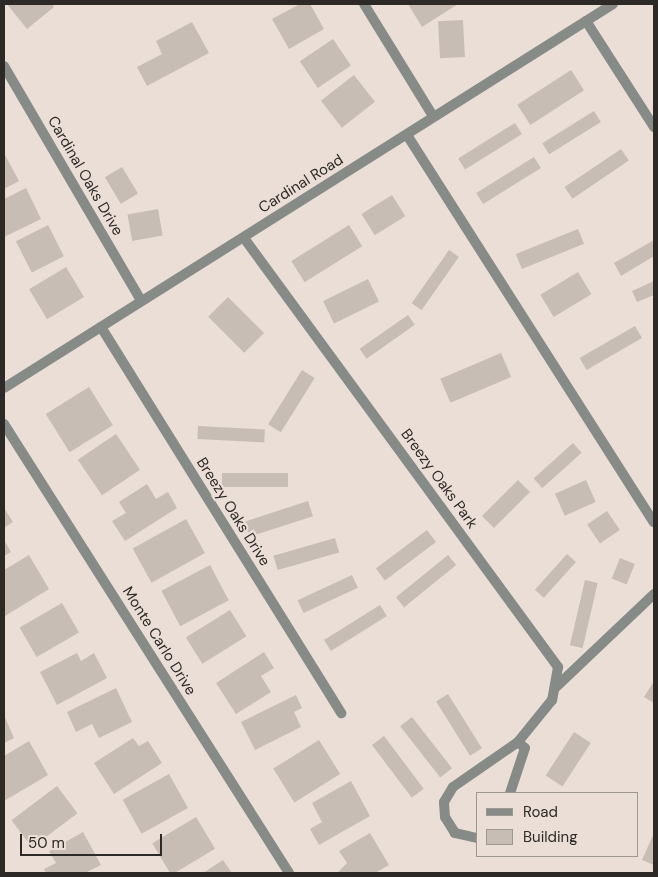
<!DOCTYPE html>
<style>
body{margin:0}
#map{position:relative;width:658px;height:877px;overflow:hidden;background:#eaded6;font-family:"DM Sans",sans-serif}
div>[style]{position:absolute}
.building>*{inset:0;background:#c8bdb5;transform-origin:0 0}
.service>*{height:10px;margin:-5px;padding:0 5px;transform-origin:5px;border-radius:5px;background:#878b88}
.minor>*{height:10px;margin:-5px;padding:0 5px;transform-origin:5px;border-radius:5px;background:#878b88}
.tertiary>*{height:10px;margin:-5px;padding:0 5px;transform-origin:5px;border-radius:5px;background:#878b88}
span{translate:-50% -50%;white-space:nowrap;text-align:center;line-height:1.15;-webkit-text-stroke:4.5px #eaded6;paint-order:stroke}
.street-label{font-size:15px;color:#2d2926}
.frame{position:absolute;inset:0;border:5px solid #2d2926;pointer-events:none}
.legend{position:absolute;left:476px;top:792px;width:162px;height:65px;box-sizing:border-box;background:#eaded6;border:1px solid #9e9690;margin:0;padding:6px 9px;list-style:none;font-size:15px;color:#2d2926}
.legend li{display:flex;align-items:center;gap:10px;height:25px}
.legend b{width:25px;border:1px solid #9e9690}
.scale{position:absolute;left:20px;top:834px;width:142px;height:22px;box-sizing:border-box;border:2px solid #2d2926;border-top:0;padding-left:6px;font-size:15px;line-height:18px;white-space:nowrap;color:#2d2926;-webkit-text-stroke:4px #eaded6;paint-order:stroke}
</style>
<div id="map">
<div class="building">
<div style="clip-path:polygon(7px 4px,52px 4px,54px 7px,27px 29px)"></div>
<div style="clip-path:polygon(300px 4px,310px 4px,324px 29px,289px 49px,272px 19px)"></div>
<div style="clip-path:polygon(408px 4px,458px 4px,422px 27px)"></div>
<div style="left:463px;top:20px;width:37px;height:25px;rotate:87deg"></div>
<div style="clip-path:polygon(192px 22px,209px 53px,147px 86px,137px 67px,162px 54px,156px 41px)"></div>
<div style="left:333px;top:39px;width:32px;height:40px;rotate:56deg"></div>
<div style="left:571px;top:70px;width:24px;height:64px;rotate:57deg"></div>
<div style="left:354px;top:75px;width:34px;height:42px;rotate:52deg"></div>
<div style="left:594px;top:111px;width:13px;height:61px;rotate:58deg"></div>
<div style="left:515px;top:123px;width:13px;height:67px;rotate:58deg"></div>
<div style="left:621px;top:149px;width:14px;height:68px;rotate:56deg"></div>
<div style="clip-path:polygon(4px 153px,19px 181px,4px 189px)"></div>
<div style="left:534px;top:157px;width:13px;height:68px;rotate:58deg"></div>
<div style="left:122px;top:167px;width:31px;height:20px;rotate:59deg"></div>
<div style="clip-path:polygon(26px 188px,41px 219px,4px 237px,4px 199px)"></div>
<div style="left:392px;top:195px;width:25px;height:36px;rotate:58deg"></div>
<div style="left:158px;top:209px;width:27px;height:31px;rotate:80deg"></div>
<div style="left:48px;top:225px;width:35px;height:36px;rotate:63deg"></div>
<div style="left:349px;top:225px;width:25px;height:68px;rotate:58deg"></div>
<div style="left:578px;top:229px;width:16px;height:67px;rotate:68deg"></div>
<div style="clip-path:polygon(654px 240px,654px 256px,621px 276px,614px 263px)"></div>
<div style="left:449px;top:250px;width:12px;height:65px;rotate:35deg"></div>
<div style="left:66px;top:267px;width:35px;height:43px;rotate:59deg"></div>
<div style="left:578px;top:272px;width:26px;height:44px;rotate:59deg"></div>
<div style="left:368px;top:279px;width:25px;height:50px;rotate:64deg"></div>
<div style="clip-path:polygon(654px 281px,654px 295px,637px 302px,632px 291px)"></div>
<div style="left:228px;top:297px;width:51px;height:28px;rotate:45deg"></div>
<div style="left:408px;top:315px;width:12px;height:59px;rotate:55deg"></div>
<div style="left:635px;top:326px;width:14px;height:64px;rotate:60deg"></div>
<div style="left:501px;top:353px;width:26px;height:66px;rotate:67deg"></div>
<div style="left:302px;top:370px;width:15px;height:64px;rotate:32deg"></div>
<div style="left:89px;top:387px;width:45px;height:51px;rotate:58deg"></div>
<div style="left:198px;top:426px;width:67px;height:13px;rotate:3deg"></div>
<div style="left:116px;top:434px;width:43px;height:46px;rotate:56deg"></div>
<div style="left:573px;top:443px;width:13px;height:53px;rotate:48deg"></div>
<div style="left:288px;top:473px;width:14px;height:66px;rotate:90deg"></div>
<div style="left:518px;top:480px;width:17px;height:51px;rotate:45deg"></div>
<div style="left:586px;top:480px;width:24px;height:34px;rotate:66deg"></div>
<div style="clip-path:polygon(147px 484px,156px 499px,168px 492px,177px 508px,125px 541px,112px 521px,126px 513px,119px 502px)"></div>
<div style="left:308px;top:501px;width:16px;height:67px;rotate:72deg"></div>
<div style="clip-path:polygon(4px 508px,13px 522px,4px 528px)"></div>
<div style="left:607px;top:511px;width:23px;height:24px;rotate:56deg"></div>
<div style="left:186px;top:519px;width:39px;height:61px;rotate:61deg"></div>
<div style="left:427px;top:530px;width:15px;height:64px;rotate:53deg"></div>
<div style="left:335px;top:538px;width:15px;height:64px;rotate:74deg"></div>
<div style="clip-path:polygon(4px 540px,11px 552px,4px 556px)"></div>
<div style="left:567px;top:554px;width:12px;height:48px;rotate:42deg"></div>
<div style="clip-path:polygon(29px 555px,49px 589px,5px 616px,4px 570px)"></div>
<div style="left:448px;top:555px;width:13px;height:67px;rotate:51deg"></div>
<div style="left:620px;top:558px;width:16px;height:22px;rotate:22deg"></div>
<div style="left:210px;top:565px;width:40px;height:55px;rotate:62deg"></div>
<div style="left:352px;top:575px;width:14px;height:60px;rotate:65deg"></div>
<div style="left:585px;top:580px;width:13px;height:67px;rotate:13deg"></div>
<div style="left:62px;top:603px;width:34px;height:49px;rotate:60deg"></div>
<div style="left:380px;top:605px;width:13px;height:66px;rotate:58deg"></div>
<div style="left:230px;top:610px;width:31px;height:52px;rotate:58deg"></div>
<div style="clip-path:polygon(264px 652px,274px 668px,261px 676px,271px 692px,236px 714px,216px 683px)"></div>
<div style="clip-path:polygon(77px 653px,81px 661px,94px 653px,107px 678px,57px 705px,40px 672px)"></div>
<div style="clip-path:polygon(654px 681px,654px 703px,644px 697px)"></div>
<div style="clip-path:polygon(116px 688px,132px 722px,99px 738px,92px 724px,76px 732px,67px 712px)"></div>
<div style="left:448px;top:694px;width:64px;height:14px;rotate:58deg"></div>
<div style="clip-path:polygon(296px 695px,302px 708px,294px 712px,301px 727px,255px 750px,241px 722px)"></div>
<div style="clip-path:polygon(4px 715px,14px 738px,4px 743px)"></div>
<div style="left:412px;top:717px;width:65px;height:15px;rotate:52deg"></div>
<div style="left:574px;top:732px;width:20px;height:52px;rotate:33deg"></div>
<div style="left:384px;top:736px;width:66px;height:15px;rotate:53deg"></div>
<div style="clip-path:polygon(133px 738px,139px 746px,148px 741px,162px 763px,114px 794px,94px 763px)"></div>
<div style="left:319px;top:740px;width:40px;height:54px;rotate:58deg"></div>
<div style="clip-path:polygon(29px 741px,48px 775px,4px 801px,4px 756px)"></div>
<div style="left:169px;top:774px;width:39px;height:53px;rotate:61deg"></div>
<div style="clip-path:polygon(351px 781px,370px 816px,319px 845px,310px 829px,322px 822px,312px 803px)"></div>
<div style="left:57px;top:786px;width:34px;height:57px;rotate:53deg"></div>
<div style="left:196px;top:817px;width:37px;height:51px;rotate:59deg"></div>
<div style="clip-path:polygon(83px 832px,101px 865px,85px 873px,46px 873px,44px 869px,56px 863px,49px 851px)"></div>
<div style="clip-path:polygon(370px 833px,389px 865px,375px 873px,337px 873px,347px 863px,339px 851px)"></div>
<div style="clip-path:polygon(654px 833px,654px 865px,642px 860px)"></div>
<div style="clip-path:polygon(223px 860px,232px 873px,203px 873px)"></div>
</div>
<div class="service">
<div style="left:586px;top:21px;width:126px;rotate:57.3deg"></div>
<div style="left:556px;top:687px;width:135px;rotate:-43.5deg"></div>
</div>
<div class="minor">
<div style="left:364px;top:4px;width:132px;rotate:58.4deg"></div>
<div style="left:4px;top:66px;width:271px;rotate:59.7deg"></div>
<div style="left:407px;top:135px;width:459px;rotate:57.5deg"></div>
<div style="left:244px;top:238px;width:532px;rotate:53.8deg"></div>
<div style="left:558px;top:667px;width:34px;rotate:100deg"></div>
<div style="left:552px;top:700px;width:54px;rotate:129deg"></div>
<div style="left:101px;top:327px;width:455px;rotate:58.1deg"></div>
<div style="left:4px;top:424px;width:532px;rotate:57.59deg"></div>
<div style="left:477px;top:838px;width:23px;rotate:-167deg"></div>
<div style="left:455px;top:833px;width:19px;rotate:-122deg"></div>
<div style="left:445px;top:817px;width:15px;rotate:-94deg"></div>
<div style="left:444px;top:802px;width:17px;rotate:-59deg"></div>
<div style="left:453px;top:787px;width:79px;rotate:-34.7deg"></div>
<div style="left:518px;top:742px;width:9px;rotate:41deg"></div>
<div style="left:525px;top:748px;width:47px;rotate:108.4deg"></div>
</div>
<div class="tertiary">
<div style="left:4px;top:388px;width:720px;rotate:-32.23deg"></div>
</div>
<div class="street-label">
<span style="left:85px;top:176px;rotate:60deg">Cardinal Oaks Drive</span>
<span style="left:301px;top:184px;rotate:-32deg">Cardinal Road</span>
<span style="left:439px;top:479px;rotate:54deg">Breezy Oaks Park</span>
<span style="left:233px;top:512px;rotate:58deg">Breezy Oaks Drive</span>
<span style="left:159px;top:641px;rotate:58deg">Monte Carlo Drive</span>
</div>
<div class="frame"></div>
<ul class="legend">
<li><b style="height:6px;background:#878b88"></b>Road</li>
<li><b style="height:14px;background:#c8bdb5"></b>Building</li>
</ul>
<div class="scale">50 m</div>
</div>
